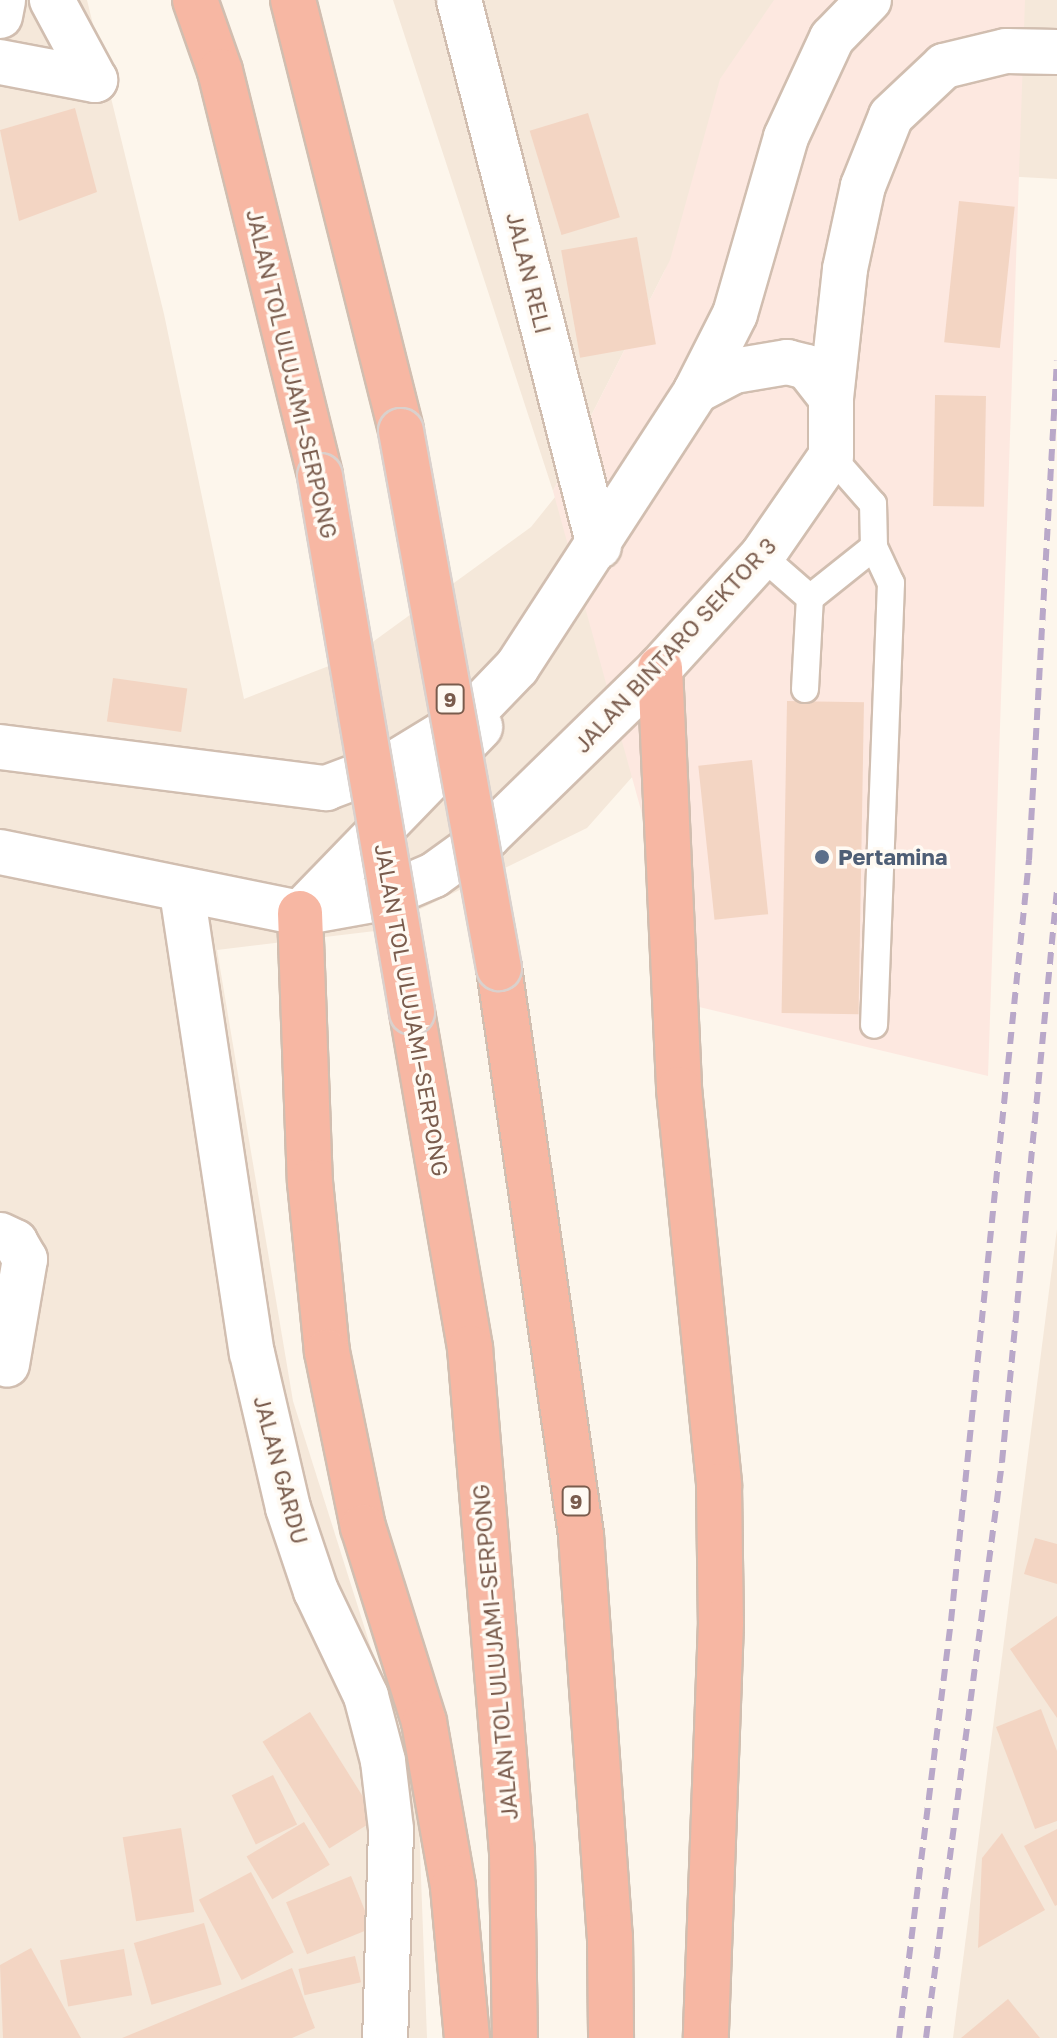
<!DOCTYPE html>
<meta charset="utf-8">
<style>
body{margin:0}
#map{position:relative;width:1057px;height:2038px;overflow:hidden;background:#fdf6ec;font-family:"Golos Text",sans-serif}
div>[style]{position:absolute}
.residential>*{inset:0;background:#f5e8da}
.commercial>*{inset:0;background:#fde8e0}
.building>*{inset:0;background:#f3d5c3;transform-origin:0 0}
.roads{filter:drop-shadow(2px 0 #d1beb0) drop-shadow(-2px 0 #d1beb0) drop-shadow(0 2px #d1beb0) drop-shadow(0 -2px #d1beb0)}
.lane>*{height:26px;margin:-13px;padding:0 13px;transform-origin:13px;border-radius:13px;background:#fff}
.street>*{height:44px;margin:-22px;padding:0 22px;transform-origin:22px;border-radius:22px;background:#fff}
.secondary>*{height:44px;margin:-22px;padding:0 22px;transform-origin:22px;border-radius:22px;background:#fff}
.highway>*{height:44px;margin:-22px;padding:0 22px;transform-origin:22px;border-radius:22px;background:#f7b7a3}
.rail>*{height:6px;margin-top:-3px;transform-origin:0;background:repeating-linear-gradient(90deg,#b9a8c9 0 12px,transparent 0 20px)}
.bridges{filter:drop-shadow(2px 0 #dad1cd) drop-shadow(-2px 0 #dad1cd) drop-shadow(0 2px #dad1cd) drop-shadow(0 -2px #dad1cd)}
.highway-bridge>*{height:44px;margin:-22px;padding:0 22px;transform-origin:22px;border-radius:22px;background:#f7b7a3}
.dots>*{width:22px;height:22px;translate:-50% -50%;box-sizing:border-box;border:4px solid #fffaf3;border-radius:50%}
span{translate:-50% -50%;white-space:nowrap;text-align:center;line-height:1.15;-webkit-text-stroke:7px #fffaf3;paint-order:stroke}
.shield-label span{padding:2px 6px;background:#fffaf3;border:2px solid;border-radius:6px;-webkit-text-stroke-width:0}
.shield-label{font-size:20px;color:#7a5c4d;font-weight:700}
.street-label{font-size:22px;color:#7a5c4d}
.service-label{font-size:22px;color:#4e5e75;font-weight:700}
.left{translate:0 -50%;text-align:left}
</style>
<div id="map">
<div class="residential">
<div style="clip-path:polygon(0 0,87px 0,164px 314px,244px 699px,352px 657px,531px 527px,608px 431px,666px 268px,553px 491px,393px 0,1057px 0,1057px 179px,933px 172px,848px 533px,587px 828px,375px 931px,217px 950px,293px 1401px,418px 1797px,427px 2038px,0 2038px)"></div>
<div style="clip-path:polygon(1057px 1229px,1057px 2038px,953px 2038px)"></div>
</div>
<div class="commercial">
<div style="clip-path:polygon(774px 0,1025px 0,988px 1076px,695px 1006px,553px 491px,670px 260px,720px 79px)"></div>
</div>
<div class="building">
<div style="clip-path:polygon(75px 108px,97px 192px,19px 221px,0 130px)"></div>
<div style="left:588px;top:113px;width:109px;height:61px;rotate:73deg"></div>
<div style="left:959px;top:201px;width:56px;height:142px;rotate:6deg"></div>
<div style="left:637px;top:237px;width:109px;height:77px;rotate:80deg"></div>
<div style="left:935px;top:395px;width:51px;height:111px;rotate:1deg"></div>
<div style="left:113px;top:678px;width:75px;height:44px;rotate:8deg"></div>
<div style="left:787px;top:701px;width:77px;height:312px;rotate:1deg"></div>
<div style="left:752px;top:760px;width:155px;height:54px;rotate:84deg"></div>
<div style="clip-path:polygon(1035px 1538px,1057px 1544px,1057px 1584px,1024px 1574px)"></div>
<div style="clip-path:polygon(1057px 1616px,1057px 1718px,1010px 1649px)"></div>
<div style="clip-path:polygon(1041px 1709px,1057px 1751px,1057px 1821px,1035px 1829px,996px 1727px)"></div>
<div style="left:310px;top:1712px;width:126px;height:56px;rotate:58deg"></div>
<div style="left:273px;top:1775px;width:55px;height:46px;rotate:64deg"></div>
<div style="left:304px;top:1822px;width:50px;height:67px;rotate:59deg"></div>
<div style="left:181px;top:1828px;width:85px;height:59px;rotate:81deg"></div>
<div style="clip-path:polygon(1057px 1829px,1057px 1905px,1055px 1906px,1024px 1846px)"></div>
<div style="clip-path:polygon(1002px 1833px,1045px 1910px,978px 1948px,982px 1858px)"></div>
<div style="left:251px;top:1872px;width:91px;height:59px;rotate:62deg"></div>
<div style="left:351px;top:1876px;width:56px;height:70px;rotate:68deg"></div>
<div style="left:204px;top:1923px;width:64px;height:73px;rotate:74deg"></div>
<div style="clip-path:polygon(31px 1948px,81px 2038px,3px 2038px,0 1965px)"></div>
<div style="left:124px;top:1949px;width:47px;height:65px;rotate:80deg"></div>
<div style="left:355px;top:1956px;width:27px;height:58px;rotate:77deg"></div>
<div style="clip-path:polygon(292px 1968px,315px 2028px,292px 2038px,122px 2038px)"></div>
<div style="clip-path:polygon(1008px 1999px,1040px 2038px,961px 2038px)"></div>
</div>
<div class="roads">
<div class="lane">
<div style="left:874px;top:547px;width:40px;rotate:65deg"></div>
<div style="left:891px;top:583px;width:442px;rotate:92.2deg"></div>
<div style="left:762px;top:556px;width:64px;rotate:41.2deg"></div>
<div style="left:810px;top:598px;width:82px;rotate:-38.6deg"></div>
<div style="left:874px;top:547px;width:43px;rotate:-91.3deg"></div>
<div style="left:873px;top:504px;width:64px;rotate:-131.2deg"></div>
<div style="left:805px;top:689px;width:91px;rotate:-86.9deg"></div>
</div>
<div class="street">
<div style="left:459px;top:0;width:564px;rotate:75.62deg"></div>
<div style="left:0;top:16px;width:16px;rotate:-79deg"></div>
<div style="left:0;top:62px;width:97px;rotate:10.7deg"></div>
<div style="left:95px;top:80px;width:91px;rotate:-118.3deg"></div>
<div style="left:182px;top:892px;width:466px;rotate:81.4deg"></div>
<div style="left:252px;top:1353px;width:159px;rotate:76.9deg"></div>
<div style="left:288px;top:1508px;width:88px;rotate:71.4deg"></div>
<div style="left:316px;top:1591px;width:116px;rotate:64.5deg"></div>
<div style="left:366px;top:1696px;width:67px;rotate:75.3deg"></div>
<div style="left:383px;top:1761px;width:68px;rotate:83.3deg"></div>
<div style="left:391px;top:1829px;width:209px;rotate:91.6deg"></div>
<div style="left:0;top:1235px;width:17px;rotate:25deg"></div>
<div style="left:15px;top:1242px;width:20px;rotate:60deg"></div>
<div style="left:25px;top:1259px;width:107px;rotate:99.7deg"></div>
</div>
<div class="secondary">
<div style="left:696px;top:391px;width:43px;rotate:-27.8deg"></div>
<div style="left:734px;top:371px;width:54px;rotate:-9.6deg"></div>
<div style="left:787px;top:362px;width:21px;rotate:14deg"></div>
<div style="left:807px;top:367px;width:39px;rotate:52deg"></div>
<div style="left:0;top:747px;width:329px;rotate:7.2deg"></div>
<div style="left:326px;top:788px;width:77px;rotate:-20.6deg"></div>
<div style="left:398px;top:761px;width:81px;rotate:-31.3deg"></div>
<div style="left:467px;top:719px;width:72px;rotate:-46.1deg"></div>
<div style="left:517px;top:667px;width:329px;rotate:-57deg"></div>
<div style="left:696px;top:391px;width:86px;rotate:-63.1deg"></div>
<div style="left:735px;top:314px;width:184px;rotate:-73.9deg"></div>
<div style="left:786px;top:137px;width:109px;rotate:-65.1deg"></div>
<div style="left:832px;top:38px;width:53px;rotate:-45.8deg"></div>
<div style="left:0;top:852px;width:306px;rotate:11.5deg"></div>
<div style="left:300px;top:913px;width:79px;rotate:-10.2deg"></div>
<div style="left:378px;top:899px;width:61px;rotate:-23.2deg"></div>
<div style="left:434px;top:875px;width:67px;rotate:-35.8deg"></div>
<div style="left:488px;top:836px;width:240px;rotate:-44.3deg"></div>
<div style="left:660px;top:668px;width:151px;rotate:-47.7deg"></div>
<div style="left:762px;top:556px;width:121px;rotate:-55.4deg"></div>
<div style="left:831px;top:456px;width:58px;rotate:-90deg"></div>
<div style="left:831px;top:398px;width:130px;rotate:-83.8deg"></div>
<div style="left:845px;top:269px;width:85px;rotate:-77.8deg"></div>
<div style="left:863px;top:186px;width:75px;rotate:-68.2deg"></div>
<div style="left:891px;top:116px;width:73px;rotate:-43.3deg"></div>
<div style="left:944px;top:66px;width:64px;rotate:-13.6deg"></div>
<div style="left:1006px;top:51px;width:51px;rotate:1.1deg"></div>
<div style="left:300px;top:913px;width:259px;rotate:-45.9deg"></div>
</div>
<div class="highway">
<div style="left:195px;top:0;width:75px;rotate:70.6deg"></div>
<div style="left:220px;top:71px;width:417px;rotate:76.1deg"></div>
<div style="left:293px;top:0;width:444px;rotate:75.9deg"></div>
<div style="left:660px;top:668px;width:421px;rotate:87.4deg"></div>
<div style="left:679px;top:1089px;width:399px;rotate:84.2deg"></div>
<div style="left:719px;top:1486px;width:136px;rotate:89.2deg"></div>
<div style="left:721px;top:1622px;width:416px;rotate:92.1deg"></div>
<div style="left:300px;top:913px;width:269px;rotate:87.9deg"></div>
<div style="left:310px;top:1182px;width:171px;rotate:84.3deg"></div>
<div style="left:327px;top:1352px;width:179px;rotate:78.4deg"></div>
<div style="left:363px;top:1527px;width:204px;rotate:72.6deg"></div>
<div style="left:424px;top:1722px;width:168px;rotate:80deg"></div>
<div style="left:453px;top:1887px;width:152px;rotate:84.7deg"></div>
<div style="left:499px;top:968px;width:573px;rotate:81.77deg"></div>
<div style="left:581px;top:1535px;width:403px;rotate:85.9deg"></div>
<div style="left:610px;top:1937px;width:101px;rotate:89.4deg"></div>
<div style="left:412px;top:1012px;width:341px;rotate:80.2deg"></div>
<div style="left:470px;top:1348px;width:506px;rotate:85.24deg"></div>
<div style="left:512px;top:1852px;width:186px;rotate:89.1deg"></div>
</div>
</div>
<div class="rail">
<div style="left:899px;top:2038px;width:420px;rotate:-82.9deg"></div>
<div style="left:951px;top:1621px;width:765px;rotate:-84.15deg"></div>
<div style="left:1029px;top:860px;width:500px;rotate:-86.8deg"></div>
<div style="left:926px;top:2038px;width:581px;rotate:-82.48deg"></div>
<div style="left:1002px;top:1462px;width:575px;rotate:-84.51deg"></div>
</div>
<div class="bridges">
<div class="highway-bridge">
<div style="left:401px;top:431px;width:546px;rotate:79.66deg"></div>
<div style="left:320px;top:476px;width:544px;rotate:80.26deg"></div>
</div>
</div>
<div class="dots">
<div style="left:822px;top:857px;background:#5c6f8a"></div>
</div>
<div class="shield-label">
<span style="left:450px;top:699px">9</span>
<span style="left:576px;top:1501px">9</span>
</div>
<div class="street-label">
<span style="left:529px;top:273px;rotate:76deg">JALAN RELI</span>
<span style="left:292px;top:374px;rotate:77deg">JALAN TOL ULUJAMI–SERPONG</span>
<span style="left:675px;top:645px;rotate:-47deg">JALAN BINTARO SEKTOR 3</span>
<span style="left:412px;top:1010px;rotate:80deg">JALAN TOL ULUJAMI–SERPONG</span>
<span style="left:281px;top:1470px;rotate:75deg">JALAN GARDU</span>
<span style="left:495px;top:1652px;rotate:-95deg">JALAN TOL ULUJAMI–SERPONG</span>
</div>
<div class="service-label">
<span class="left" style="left:838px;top:857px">Pertamina</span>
</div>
</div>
